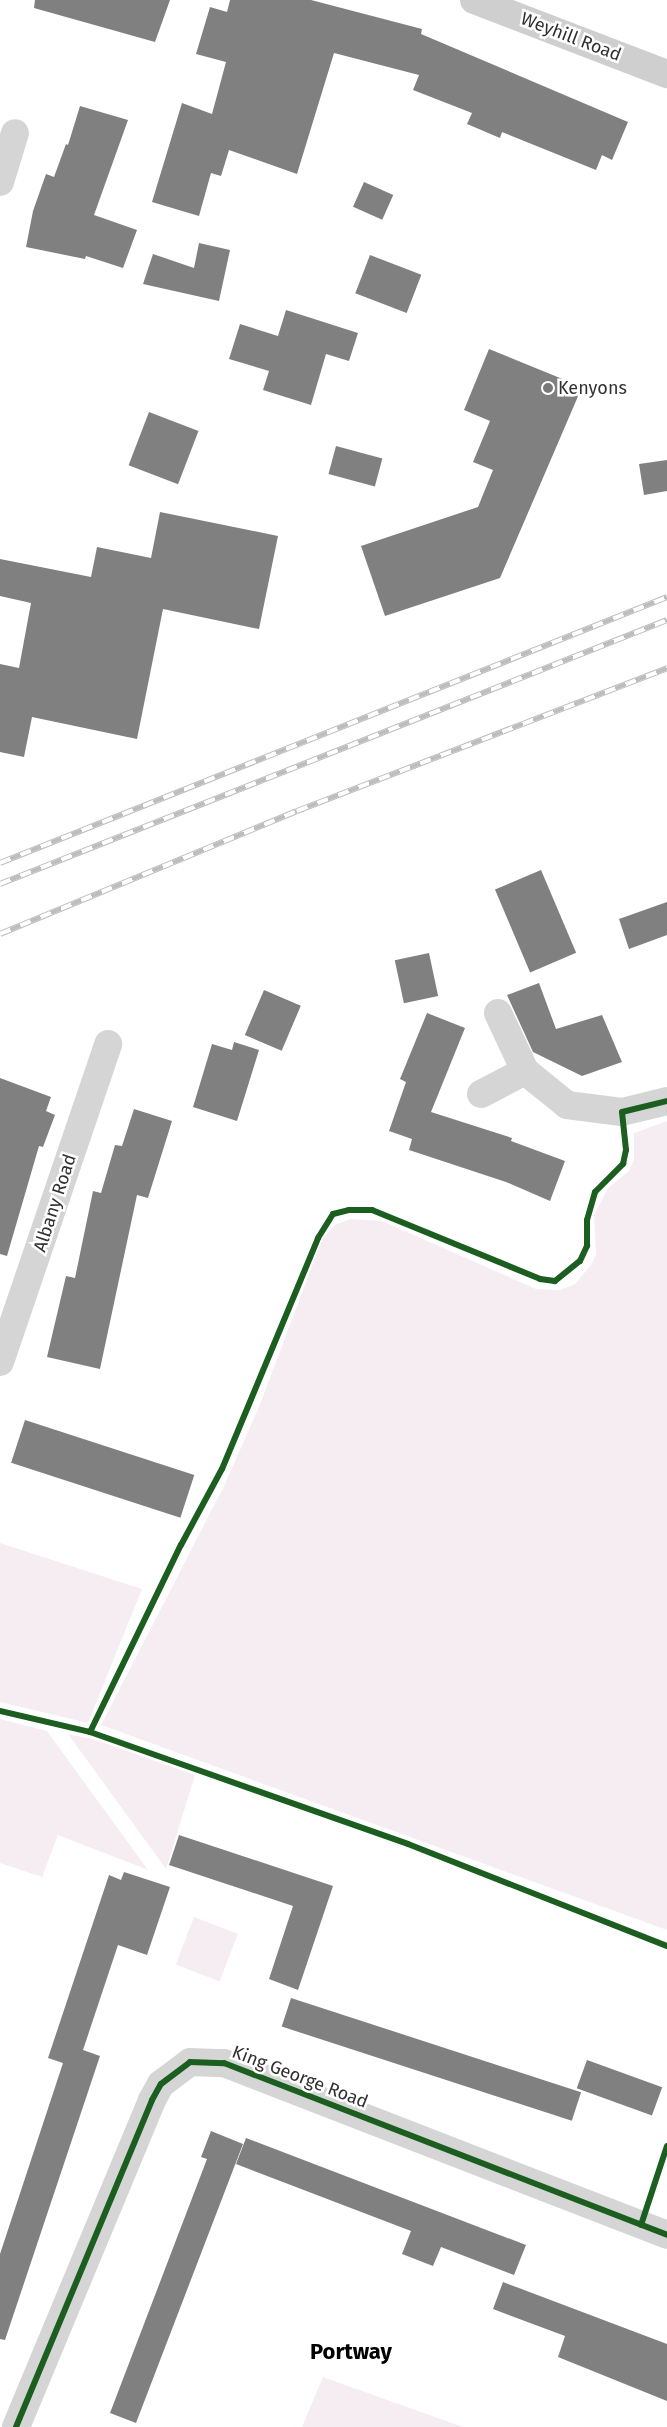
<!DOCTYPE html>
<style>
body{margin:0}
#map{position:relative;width:667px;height:2427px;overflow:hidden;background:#fff;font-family:"Fira Sans",sans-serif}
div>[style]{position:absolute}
.green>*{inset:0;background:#f6edf3;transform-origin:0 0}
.building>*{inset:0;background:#808080;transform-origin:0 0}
.street>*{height:28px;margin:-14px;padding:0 14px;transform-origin:14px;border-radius:14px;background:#d5d5d5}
.secondary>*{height:28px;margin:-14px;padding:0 14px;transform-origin:14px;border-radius:14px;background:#cfcfcf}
.rail>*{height:5.5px;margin-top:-2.75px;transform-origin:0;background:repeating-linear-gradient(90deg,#fff 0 11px,#bdbdbd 0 22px);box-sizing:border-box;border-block:1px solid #bdbdbd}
.cycleway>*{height:6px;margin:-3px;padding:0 3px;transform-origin:3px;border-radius:3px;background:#1b5e20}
.dots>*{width:14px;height:14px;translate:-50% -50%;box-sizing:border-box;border:2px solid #fff;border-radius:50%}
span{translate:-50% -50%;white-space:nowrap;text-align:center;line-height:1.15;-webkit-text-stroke:5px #fff;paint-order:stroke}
.street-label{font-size:18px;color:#313131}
.poi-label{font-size:18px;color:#313131}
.left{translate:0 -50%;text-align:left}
.district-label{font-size:22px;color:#000;font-weight:700}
</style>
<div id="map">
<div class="green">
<div style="clip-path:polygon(667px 1121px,667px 1930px,101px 1725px,224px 1486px,259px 1407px,315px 1258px,323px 1238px,335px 1225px,351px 1219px,382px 1221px,536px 1289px,560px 1290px,575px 1284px,591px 1265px,596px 1254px,594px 1215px,608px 1188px,629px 1171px,634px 1160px,634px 1133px)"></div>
<div style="clip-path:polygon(0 1543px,142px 1589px,88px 1723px,0 1702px)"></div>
<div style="clip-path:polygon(0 1719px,47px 1731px,148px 1870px,58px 1835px,42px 1877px,0 1863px)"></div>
<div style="clip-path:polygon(68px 1734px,96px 1740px,195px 1775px,166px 1869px)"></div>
<div style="left:194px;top:1917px;width:47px;height:51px;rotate:21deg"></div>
<div style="clip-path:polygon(323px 2377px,463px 2427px,302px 2427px)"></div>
</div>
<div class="building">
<div style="clip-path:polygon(35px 0,170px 0,155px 42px,34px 8px)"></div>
<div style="clip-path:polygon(230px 0,311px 0,422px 29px,421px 34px,628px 122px,612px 160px,602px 155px,596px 170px,502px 132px,500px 138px,467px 124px,472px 113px,413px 90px,419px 75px,334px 53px,297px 174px,229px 150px,221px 176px,211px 173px,199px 216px,152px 202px,182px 103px,212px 114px,226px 62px,196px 54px,210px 7px,227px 12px)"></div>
<div style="clip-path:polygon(80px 106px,128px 120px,94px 215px,137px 230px,123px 268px,86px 256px,85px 259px,26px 247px,33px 211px,46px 174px,54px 177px,66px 144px,68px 145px)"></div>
<div style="left:364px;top:182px;width:32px;height:27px;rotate:24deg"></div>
<div style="clip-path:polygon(199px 243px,230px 250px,219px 301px,143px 284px,153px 254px,194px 268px)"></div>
<div style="left:370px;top:255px;width:55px;height:41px;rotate:21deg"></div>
<div style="clip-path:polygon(286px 310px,358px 333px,349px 361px,326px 354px,311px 405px,263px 390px,269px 371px,229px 359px,240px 324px,278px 336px)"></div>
<div style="clip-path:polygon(489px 349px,582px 387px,500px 578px,385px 616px,361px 546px,478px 507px,493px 470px,473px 462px,490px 421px,464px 410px)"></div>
<div style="left:149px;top:412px;width:53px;height:57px;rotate:21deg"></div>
<div style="left:336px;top:446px;width:48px;height:29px;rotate:15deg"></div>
<div style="clip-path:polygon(667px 460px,667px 491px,644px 495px,639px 464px)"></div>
<div style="clip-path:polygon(160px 512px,278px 536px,259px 629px,163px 609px,137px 739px,32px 717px,24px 757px,0 752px,0 664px,19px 668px,31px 603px,0 596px,0 559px,91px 577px,97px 547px,151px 558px)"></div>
<div style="left:541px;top:870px;width:90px;height:50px;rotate:67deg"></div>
<div style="clip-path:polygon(667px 902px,667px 935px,629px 949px,619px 919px)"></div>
<div style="left:429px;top:953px;width:44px;height:35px;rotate:78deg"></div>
<div style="clip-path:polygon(539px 983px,556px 1029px,602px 1015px,622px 1062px,582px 1076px,533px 1052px,507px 995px)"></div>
<div style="left:264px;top:990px;width:40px;height:49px;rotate:23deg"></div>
<div style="clip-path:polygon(427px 1013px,465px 1028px,431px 1112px,512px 1138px,511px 1141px,565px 1161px,550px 1201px,506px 1182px,409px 1150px,412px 1139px,389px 1131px,406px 1082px,400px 1079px)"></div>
<div style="clip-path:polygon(234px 1042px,259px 1050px,237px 1121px,193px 1107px,212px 1044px,232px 1050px)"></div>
<div style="clip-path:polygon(0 1078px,51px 1097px,46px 1111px,55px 1115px,43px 1147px,39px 1146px,7px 1256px,0 1254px)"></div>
<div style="clip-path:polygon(134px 1109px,172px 1121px,148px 1198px,137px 1195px,100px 1369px,47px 1357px,66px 1276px,75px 1278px,93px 1191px,101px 1193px,115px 1145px,122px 1146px)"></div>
<div style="left:25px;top:1420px;width:178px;height:45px;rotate:18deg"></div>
<div style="clip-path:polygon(179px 1835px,333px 1886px,298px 1990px,269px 1979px,293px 1906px,169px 1865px)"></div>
<div style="clip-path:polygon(124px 1872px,170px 1887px,147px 1955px,118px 1945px,83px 2050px,100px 2056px,5px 2340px,0 2339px,0 2254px,63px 2063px,48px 2058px,109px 1875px,121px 1880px)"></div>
<div style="left:291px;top:1998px;width:305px;height:30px;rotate:18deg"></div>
<div style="left:587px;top:2060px;width:80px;height:30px;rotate:20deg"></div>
<div style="clip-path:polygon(211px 2131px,243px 2144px,136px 2423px,110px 2413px,207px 2159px,201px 2157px)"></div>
<div style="clip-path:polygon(246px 2138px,526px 2245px,514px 2275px,441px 2247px,433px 2266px,402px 2254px,411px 2231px,236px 2164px)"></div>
<div style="clip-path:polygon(503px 2282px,667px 2344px,667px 2401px,558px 2357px,565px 2336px,493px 2309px)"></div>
</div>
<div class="street">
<div style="left:0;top:182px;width:51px;rotate:-73deg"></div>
<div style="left:498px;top:1013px;width:64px;rotate:65deg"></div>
<div style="left:525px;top:1071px;width:54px;rotate:39deg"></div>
<div style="left:567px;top:1105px;width:55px;rotate:7.3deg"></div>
<div style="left:622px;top:1112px;width:46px;rotate:-13.7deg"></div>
<div style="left:481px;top:1094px;width:50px;rotate:-27.6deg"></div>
<div style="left:0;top:1362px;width:336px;rotate:-71.2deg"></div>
<div style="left:16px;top:2427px;width:354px;rotate:-67.4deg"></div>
<div style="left:152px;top:2100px;width:18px;rotate:-61deg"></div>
<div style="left:161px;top:2084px;width:36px;rotate:-37deg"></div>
<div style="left:190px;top:2062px;width:34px;rotate:2deg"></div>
<div style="left:224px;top:2063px;width:475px;rotate:21.2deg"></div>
</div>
<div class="secondary">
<div style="left:474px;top:0;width:207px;rotate:21deg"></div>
</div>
<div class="rail">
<div style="left:0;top:863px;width:718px;rotate:-21.74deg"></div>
<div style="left:0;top:884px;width:717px;rotate:-21.59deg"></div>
<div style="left:0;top:934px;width:321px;rotate:-22.5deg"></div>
<div style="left:297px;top:811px;width:397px;rotate:-21.1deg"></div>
</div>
<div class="cycleway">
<div style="left:0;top:1711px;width:92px;rotate:13.1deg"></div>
<div style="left:90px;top:1732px;width:208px;rotate:-64.1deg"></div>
<div style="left:181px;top:1545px;width:86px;rotate:-61.7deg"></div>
<div style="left:222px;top:1469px;width:250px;rotate:-67.4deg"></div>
<div style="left:318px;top:1238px;width:28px;rotate:-58deg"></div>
<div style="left:333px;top:1214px;width:16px;rotate:-14deg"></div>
<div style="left:349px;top:1210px;width:23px"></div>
<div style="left:372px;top:1210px;width:182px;rotate:22.3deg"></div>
<div style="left:540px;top:1279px;width:15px;rotate:8deg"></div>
<div style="left:555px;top:1281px;width:32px;rotate:-39deg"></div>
<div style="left:580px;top:1261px;width:17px;rotate:-65deg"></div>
<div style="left:587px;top:1246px;width:26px;rotate:-90deg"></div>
<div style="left:587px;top:1220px;width:29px;rotate:-74deg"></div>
<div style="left:595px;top:1192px;width:40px;rotate:-45deg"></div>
<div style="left:623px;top:1164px;width:14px;rotate:-78deg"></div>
<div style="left:626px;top:1150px;width:38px;rotate:-96deg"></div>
<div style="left:622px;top:1112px;width:46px;rotate:-13.7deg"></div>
<div style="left:90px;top:1732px;width:337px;rotate:19.4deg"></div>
<div style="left:408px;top:1844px;width:278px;rotate:21.5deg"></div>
<div style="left:641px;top:2225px;width:83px;rotate:-71.8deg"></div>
<div style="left:16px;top:2427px;width:354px;rotate:-67.4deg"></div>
<div style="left:152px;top:2100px;width:18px;rotate:-61deg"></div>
<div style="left:161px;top:2084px;width:36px;rotate:-37deg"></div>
<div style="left:190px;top:2062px;width:34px;rotate:2deg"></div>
<div style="left:224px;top:2063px;width:475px;rotate:21.2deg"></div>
</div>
<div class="dots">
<div style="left:548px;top:388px;background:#797979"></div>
</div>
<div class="street-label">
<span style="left:571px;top:37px;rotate:21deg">Weyhill Road</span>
<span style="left:55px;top:1203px;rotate:-72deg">Albany Road</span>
<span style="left:300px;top:2077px;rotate:21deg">King George Road</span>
</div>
<div class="poi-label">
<span class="left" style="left:558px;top:388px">Kenyons</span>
</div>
<div class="district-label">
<span style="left:351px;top:2352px">Portway</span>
</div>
</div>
